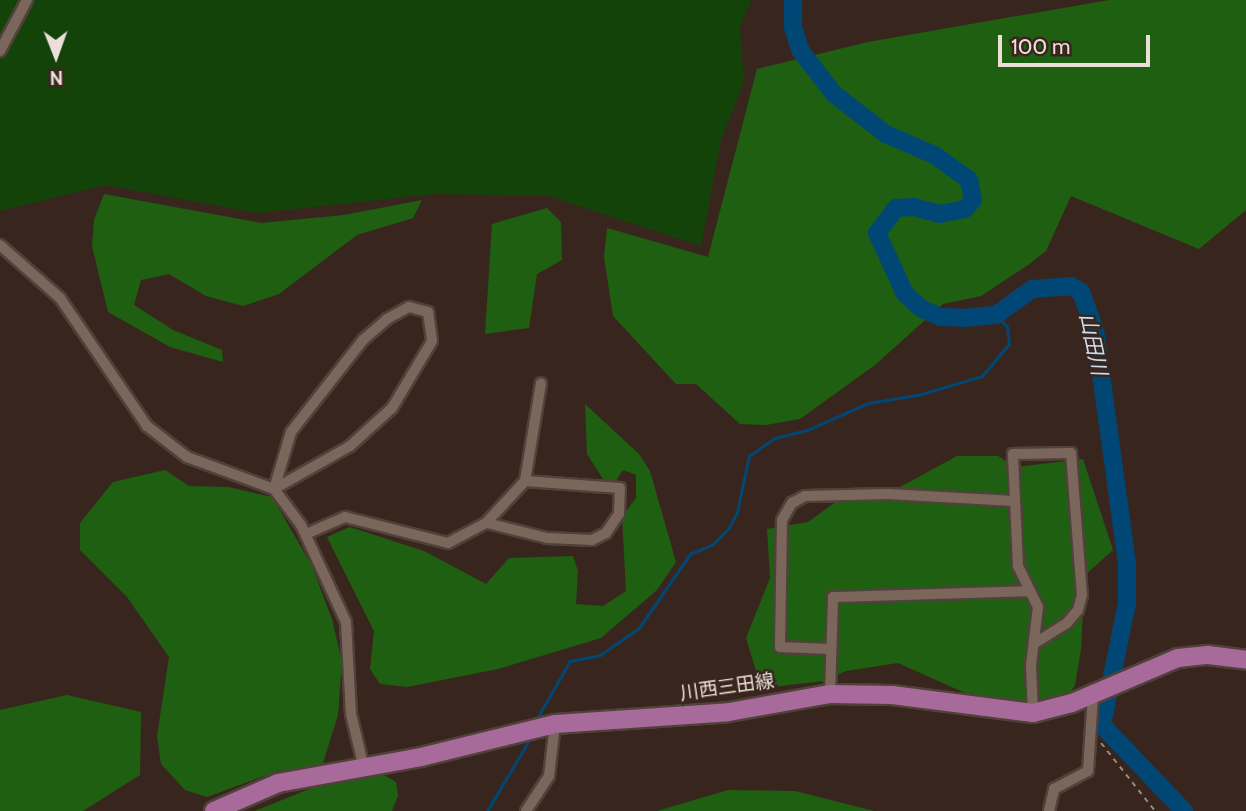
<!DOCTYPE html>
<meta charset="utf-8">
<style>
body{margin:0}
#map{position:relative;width:1246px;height:811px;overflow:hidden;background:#38261e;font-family:Cabin,"Noto Sans JP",sans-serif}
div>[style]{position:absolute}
.green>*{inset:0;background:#14430a}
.forest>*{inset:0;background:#1f5f11}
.stream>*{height:2.5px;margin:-1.25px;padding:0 1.25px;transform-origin:1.25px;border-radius:1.25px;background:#004776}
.river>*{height:18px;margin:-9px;padding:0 9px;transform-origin:9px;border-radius:9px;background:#004776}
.path>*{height:2px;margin-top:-1px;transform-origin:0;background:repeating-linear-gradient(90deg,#988882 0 5px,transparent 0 10px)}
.roads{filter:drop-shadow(2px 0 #50413a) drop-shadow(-2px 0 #50413a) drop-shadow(0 2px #50413a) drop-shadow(0 -2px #50413a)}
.minor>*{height:10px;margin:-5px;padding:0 5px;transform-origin:5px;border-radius:5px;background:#7b665c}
.primary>*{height:18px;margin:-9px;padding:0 9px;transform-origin:9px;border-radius:9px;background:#a86a9b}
span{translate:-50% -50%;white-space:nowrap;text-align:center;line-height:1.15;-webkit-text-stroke:5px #38261e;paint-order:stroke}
.street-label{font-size:19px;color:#ecdfda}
.water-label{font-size:21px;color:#caddef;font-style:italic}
.north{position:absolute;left:21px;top:21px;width:70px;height:70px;-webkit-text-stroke:5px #38261e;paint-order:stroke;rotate:179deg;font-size:19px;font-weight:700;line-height:28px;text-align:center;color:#ecdfda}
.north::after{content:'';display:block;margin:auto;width:24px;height:32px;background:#ecdfda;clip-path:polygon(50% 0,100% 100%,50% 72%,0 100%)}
.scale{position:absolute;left:998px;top:35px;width:152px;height:32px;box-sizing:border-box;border:4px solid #ecdfda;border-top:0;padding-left:9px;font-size:21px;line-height:24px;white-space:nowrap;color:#ecdfda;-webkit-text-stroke:5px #38261e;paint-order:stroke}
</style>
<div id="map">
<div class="green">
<div style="clip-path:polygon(0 0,751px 0,740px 27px,744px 82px,721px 140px,701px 246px,548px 196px,434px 194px,258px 213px,106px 185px,0 211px)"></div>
</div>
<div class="forest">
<div style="clip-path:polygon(1109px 0,1246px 0,1246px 210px,1199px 249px,1071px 196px,1046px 251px,1028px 265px,981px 296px,943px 304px,875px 365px,800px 419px,766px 425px,740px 424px,696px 384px,676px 384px,613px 316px,604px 257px,607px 228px,708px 257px,757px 69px,868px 42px)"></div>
<div style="clip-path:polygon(104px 194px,261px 223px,344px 215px,422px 200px,413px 218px,357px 235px,279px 294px,243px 306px,206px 296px,169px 274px,141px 280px,134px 305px,173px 330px,222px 350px,223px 362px,170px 347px,108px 312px,92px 246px,94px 220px)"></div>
<div style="clip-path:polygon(547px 208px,561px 222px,562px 260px,537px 274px,529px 328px,485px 334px,492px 224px)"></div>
<div style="clip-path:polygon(585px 404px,639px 454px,650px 471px,676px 562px,657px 590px,601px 638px,498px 669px,407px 687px,380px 684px,370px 669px,374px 631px,327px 537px,350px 527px,424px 551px,486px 584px,509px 558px,573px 556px,578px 571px,576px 604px,603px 606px,626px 591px,622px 517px,636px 498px,636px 475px,623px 470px,615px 482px,605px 482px,587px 454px)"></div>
<div style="clip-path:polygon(957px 456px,998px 456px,1015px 467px,1083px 459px,1113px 550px,1085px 575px,1081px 649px,1075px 685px,1065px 701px,1022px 708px,965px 693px,898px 663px,846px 671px,824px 681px,772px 687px,756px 671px,746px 638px,770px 578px,767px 529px,808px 522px,837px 501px,900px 487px)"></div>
<div style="clip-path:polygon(165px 470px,189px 486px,228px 487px,272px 497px,311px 564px,332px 619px,342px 662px,338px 715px,322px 766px,278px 771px,207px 797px,185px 790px,161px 764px,157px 736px,169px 657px,127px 597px,80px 550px,80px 523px,113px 482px)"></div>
<div style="clip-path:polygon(67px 695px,141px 712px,140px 775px,83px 811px,0 811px,0 710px)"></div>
<div style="clip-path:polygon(382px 774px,396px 782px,398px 796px,392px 811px,255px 811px,314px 787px,358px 775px)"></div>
<div style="clip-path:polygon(728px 790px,795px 791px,874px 811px,657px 811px)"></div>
</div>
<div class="stream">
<div style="left:535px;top:722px;width:70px;rotate:-60.2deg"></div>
<div style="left:570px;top:661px;width:31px;rotate:-11deg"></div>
<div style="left:600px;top:655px;width:47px;rotate:-34.7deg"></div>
<div style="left:639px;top:628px;width:90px;rotate:-55.4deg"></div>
<div style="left:690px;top:554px;width:25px;rotate:-23deg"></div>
<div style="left:713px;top:544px;width:23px;rotate:-45deg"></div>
<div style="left:729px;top:528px;width:18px;rotate:-63deg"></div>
<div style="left:737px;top:512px;width:57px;rotate:-77.9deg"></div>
<div style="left:749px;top:456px;width:32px;rotate:-35deg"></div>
<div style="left:775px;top:438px;width:36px;rotate:-14deg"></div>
<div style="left:810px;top:429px;width:64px;rotate:-24.1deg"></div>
<div style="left:868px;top:403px;width:51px;rotate:-9.1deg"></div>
<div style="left:918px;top:395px;width:67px;rotate:-16.5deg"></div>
<div style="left:982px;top:376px;width:42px;rotate:-49.8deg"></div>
<div style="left:1009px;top:344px;width:17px;rotate:-97deg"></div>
<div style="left:1007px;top:327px;width:16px;rotate:-133deg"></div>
<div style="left:487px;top:811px;width:84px;rotate:-59.2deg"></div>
</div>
<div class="river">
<div style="left:793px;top:0;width:27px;rotate:90deg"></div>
<div style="left:793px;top:27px;width:24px;rotate:73deg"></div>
<div style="left:800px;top:50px;width:56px;rotate:52.3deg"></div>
<div style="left:834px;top:94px;width:66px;rotate:37.6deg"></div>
<div style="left:886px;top:134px;width:55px;rotate:23.7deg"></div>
<div style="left:936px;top:156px;width:41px;rotate:36deg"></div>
<div style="left:969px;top:180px;width:20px;rotate:79deg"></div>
<div style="left:973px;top:200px;width:12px;rotate:132deg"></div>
<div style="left:965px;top:209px;width:25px;rotate:169deg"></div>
<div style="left:940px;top:214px;width:28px;rotate:-165deg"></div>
<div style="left:913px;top:207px;width:17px;rotate:177deg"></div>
<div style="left:896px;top:208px;width:31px;rotate:127deg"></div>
<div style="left:877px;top:233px;width:67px;rotate:65.3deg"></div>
<div style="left:905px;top:294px;width:23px;rotate:41deg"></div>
<div style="left:922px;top:309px;width:21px;rotate:23deg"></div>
<div style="left:941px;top:317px;width:24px;rotate:2deg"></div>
<div style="left:965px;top:318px;width:31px;rotate:-6deg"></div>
<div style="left:996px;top:315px;width:44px;rotate:-35.8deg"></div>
<div style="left:1032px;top:289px;width:39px;rotate:-4deg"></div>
<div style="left:1071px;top:286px;width:12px;rotate:31deg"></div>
<div style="left:1081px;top:292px;width:40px;rotate:69.8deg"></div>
<div style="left:1095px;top:330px;width:235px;rotate:82.2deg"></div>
<div style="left:1127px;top:563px;width:40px;rotate:90deg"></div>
<div style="left:1127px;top:603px;width:125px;rotate:101.6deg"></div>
<div style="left:1102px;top:725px;width:119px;rotate:46.4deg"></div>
</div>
<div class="path">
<div style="left:1101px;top:743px;width:87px;rotate:51.5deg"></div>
</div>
<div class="roads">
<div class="minor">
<div style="left:0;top:51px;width:58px;rotate:-62.1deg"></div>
<div style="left:0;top:245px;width:80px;rotate:41.5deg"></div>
<div style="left:60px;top:298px;width:155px;rotate:55.8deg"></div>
<div style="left:147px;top:426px;width:51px;rotate:37.8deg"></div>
<div style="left:187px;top:457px;width:93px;rotate:20.2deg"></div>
<div style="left:274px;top:489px;width:45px;rotate:53.1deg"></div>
<div style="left:301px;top:525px;width:107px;rotate:65.1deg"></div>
<div style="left:346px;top:622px;width:92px;rotate:86.9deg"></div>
<div style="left:351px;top:714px;width:56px;rotate:76.5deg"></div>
<div style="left:409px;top:307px;width:20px;rotate:15deg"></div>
<div style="left:428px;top:312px;width:29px;rotate:82deg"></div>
<div style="left:432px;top:341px;width:78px;rotate:120.8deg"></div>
<div style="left:392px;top:408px;width:57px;rotate:137.9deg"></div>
<div style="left:350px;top:446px;width:87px;rotate:150.5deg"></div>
<div style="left:274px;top:489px;width:59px;rotate:-73.4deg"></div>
<div style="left:291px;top:432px;width:117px;rotate:-52deg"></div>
<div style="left:363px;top:340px;width:32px;rotate:-41deg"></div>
<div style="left:387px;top:319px;width:25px;rotate:-29deg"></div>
<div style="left:487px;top:523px;width:62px;rotate:14deg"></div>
<div style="left:547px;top:538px;width:45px;rotate:2.5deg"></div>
<div style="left:592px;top:540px;width:16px;rotate:-27deg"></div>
<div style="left:606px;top:533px;width:23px;rotate:-56deg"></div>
<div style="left:619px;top:514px;width:26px;rotate:-88deg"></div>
<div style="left:620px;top:488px;width:95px;rotate:-175.8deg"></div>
<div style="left:306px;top:534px;width:43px;rotate:-23.6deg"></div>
<div style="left:345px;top:517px;width:106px;rotate:14.2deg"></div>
<div style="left:448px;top:543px;width:43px;rotate:-27.8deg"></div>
<div style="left:486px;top:523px;width:57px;rotate:-47.1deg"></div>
<div style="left:525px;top:481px;width:99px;rotate:-80.7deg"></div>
<div style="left:830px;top:649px;width:50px;rotate:-177.7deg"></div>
<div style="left:780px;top:647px;width:127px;rotate:-89.1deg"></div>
<div style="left:782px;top:520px;width:20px;rotate:-60deg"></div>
<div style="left:792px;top:503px;width:15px;rotate:-28deg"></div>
<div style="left:805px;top:496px;width:83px;rotate:-1.4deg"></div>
<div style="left:888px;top:494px;width:126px;rotate:3.2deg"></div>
<div style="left:830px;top:694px;width:97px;rotate:-88.2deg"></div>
<div style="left:833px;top:597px;width:197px;rotate:-1.7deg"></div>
<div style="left:1033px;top:713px;width:48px;rotate:-92.4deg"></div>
<div style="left:1031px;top:665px;width:58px;rotate:-83.1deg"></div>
<div style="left:1038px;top:607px;width:46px;rotate:-116deg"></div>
<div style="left:1018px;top:566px;width:112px;rotate:-92.6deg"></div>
<div style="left:1013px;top:454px;width:58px;rotate:-1deg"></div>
<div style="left:1071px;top:453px;width:142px;rotate:85.6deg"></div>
<div style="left:1082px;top:595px;width:16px;rotate:105deg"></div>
<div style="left:1078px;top:610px;width:17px;rotate:130deg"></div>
<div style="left:1067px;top:623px;width:38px;rotate:148deg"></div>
<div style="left:526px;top:811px;width:42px;rotate:-56.7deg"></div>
<div style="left:549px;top:776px;width:52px;rotate:-83.4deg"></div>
<div style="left:1049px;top:811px;width:23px;rotate:-77deg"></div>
<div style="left:1054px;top:789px;width:38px;rotate:-28deg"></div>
<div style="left:1088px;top:771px;width:76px;rotate:-86.2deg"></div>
</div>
<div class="primary">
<div style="left:214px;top:811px;width:70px;rotate:-23.6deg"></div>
<div style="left:278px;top:783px;width:145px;rotate:-10.3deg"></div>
<div style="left:421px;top:757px;width:138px;rotate:-13.8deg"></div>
<div style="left:555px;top:724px;width:174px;rotate:-3.9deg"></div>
<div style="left:729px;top:712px;width:103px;rotate:-10.1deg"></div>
<div style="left:830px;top:694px;width:62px;rotate:0.9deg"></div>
<div style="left:892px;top:695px;width:142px;rotate:7.3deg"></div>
<div style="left:1033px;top:713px;width:40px;rotate:-14.4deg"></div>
<div style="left:1072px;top:703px;width:115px;rotate:-23deg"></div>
<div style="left:1178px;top:658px;width:30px;rotate:-6deg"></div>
<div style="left:1208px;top:655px;width:38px;rotate:7deg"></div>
</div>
</div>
<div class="street-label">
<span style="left:727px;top:687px;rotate:-8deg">川西三田線</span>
</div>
<div class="water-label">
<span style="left:1093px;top:344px;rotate:78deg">山田川</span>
</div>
<div class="north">N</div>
<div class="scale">100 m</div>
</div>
